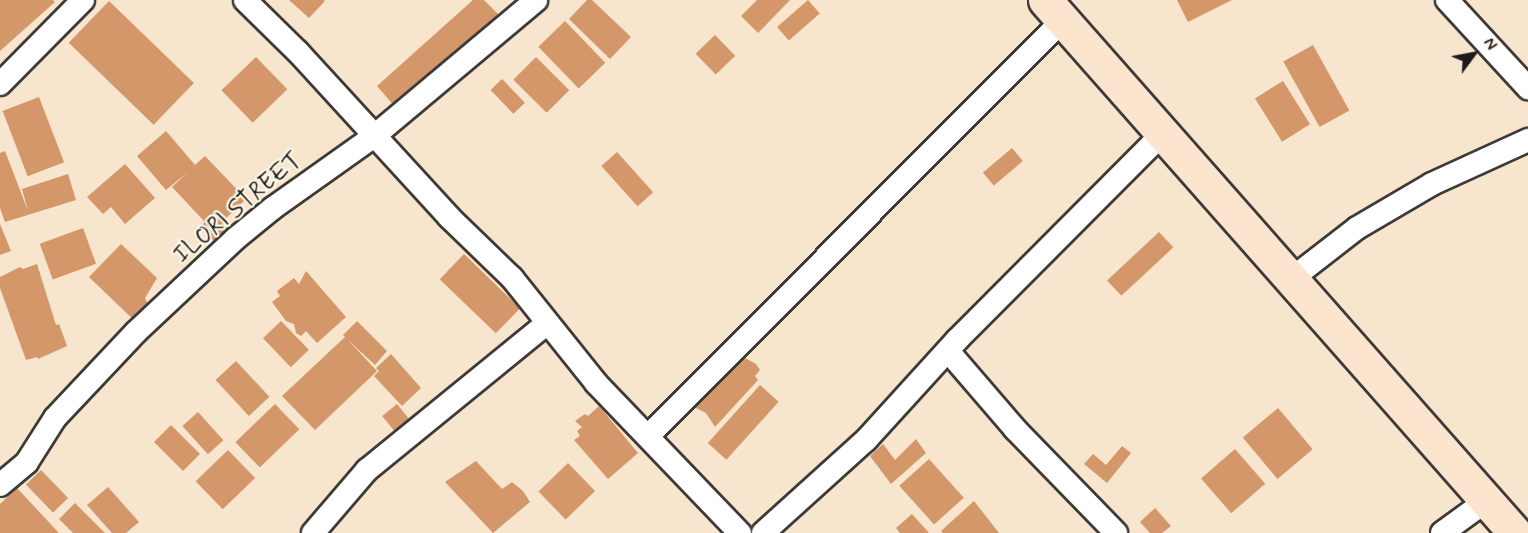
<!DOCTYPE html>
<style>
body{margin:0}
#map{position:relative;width:1528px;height:533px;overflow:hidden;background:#f7e5cd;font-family:Mynerve,sans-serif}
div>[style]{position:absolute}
.building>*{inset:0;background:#d3976a;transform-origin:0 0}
.roads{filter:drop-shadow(2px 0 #3d3a37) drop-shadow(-2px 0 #3d3a37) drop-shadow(0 2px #3d3a37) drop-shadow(0 -2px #3d3a37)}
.street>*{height:22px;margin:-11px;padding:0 11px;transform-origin:11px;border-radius:11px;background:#fff}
.secondary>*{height:33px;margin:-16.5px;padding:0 16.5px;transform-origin:16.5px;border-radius:16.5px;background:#fce5cf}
span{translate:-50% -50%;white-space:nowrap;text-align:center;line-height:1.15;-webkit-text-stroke:4.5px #fcf5e5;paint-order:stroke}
.street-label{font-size:24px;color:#1c1c1c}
.north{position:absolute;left:1444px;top:24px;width:60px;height:60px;-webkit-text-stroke:4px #fcf5e5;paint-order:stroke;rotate:58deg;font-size:16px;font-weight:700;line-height:24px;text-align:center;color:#1c1c1c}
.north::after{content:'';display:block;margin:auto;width:21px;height:27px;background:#1c1c1c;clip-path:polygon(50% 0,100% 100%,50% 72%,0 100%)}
</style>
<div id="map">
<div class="building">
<div style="clip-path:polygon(0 0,53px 0,55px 2px,0 51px)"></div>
<div style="clip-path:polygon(289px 0,323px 0,325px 1px,309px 18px)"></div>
<div style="clip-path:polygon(473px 0,484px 0,499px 15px,395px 107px,377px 86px)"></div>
<div style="clip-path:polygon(587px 0,592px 0,631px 37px,610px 59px,569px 19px)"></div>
<div style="clip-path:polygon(757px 0,790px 0,758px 33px,741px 16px)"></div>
<div style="left:808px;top:0;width:18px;height:41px;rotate:49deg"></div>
<div style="clip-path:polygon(1177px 0,1232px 0,1188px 22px)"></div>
<div style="left:109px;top:1px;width:118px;height:58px;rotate:44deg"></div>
<div style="left:565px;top:21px;width:58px;height:37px;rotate:46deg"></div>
<div style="left:715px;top:35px;width:29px;height:27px;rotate:46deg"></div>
<div style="left:1313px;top:45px;width:75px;height:34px;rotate:61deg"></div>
<div style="left:256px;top:57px;width:45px;height:48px;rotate:46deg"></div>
<div style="left:536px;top:57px;width:47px;height:32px;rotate:45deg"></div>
<div style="left:502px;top:79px;width:33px;height:16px;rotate:46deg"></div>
<div style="left:1283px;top:81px;width:51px;height:33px;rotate:58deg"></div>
<div style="left:39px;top:97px;width:70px;height:39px;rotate:69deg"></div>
<div style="clip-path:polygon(166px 131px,195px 165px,205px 156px,246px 199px,222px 222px,227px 228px,214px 241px,200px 227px,205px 222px,172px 187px,188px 172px,166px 190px,137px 156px)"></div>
<div style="left:1012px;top:148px;width:17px;height:38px;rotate:50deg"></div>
<div style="clip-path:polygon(5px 151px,28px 211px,22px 189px,68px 174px,76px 200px,5px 222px,0 208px,0 153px)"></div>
<div style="left:617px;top:152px;width:54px;height:21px;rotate:48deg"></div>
<div style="clip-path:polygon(125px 164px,155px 198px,125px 224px,111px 207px,103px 214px,87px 197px)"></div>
<div style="clip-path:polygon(0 224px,11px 251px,0 255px)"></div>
<div style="left:83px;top:228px;width:38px;height:46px;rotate:70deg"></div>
<div style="left:1159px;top:232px;width:21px;height:71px;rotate:47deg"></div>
<div style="clip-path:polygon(121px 244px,157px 278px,145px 298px,151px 311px,139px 325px,89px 277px)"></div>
<div style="left:464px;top:254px;width:78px;height:35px;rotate:44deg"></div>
<div style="clip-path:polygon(37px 264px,56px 325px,59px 324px,67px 346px,38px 359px,37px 357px,26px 360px,0 288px,0 277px,20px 267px,23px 269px)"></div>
<div style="clip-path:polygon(306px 271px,346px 317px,317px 343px,306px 331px,301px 336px,296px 333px,294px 324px,286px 321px,272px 302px,280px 296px,277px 291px,294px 278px,299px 284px)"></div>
<div style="left:281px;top:321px;width:40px;height:25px;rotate:46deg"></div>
<div style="clip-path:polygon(357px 321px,387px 351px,375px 365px,347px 339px,377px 371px,315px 430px,282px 396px,345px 337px,343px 335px)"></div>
<div style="clip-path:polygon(391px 354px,421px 388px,402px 406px,374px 376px,379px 371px,376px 368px)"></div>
<div style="clip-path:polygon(737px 358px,741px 361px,745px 358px,756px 364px,760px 370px,755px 376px,758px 380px,715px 427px,706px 413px,692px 406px)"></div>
<div style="left:236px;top:361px;width:49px;height:28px;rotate:47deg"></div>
<div style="left:760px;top:385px;width:25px;height:78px;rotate:42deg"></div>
<div style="left:275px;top:404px;width:35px;height:55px;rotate:46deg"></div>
<div style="left:397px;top:404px;width:26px;height:19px;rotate:51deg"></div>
<div style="clip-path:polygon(599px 406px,638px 453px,608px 479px,574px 440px,580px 436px,577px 431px,582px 427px,575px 421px,585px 414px,588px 416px)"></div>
<div style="left:1278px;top:408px;width:54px;height:46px;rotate:50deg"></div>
<div style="left:198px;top:412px;width:38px;height:21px;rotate:48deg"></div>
<div style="left:171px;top:425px;width:41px;height:24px;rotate:45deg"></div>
<div style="clip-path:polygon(916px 439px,926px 453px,891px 484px,870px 456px,883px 444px,895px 460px)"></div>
<div style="clip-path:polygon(1122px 446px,1131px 453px,1107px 483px,1084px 464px,1093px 454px,1106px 465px)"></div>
<div style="left:1235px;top:449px;width:46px;height:45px;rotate:49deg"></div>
<div style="left:228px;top:450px;width:39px;height:45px;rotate:46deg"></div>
<div style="left:929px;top:459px;width:52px;height:40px;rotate:48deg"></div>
<div style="clip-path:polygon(476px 461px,502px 489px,512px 482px,523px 491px,530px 502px,493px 533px,445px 482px)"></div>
<div style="left:568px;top:463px;width:39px;height:41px;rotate:46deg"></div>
<div style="left:41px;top:470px;width:39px;height:21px;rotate:46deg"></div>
<div style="clip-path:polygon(108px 487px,139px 522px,126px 533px,112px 533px,87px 505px)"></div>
<div style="clip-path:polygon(17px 488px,59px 533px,0 533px,0 504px)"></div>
<div style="clip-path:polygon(974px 501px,999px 533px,943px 533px,941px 531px)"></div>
<div style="clip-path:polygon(75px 503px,105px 533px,73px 533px,59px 519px)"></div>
<div style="clip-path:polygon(1155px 508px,1171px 526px,1162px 533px,1150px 533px,1140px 522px)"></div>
<div style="clip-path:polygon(912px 514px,929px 533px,900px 533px,896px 528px)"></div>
</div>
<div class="roads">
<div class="street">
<div style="left:245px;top:0;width:74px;rotate:44.5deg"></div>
<div style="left:298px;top:52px;width:224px;rotate:47.5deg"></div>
<div style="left:449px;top:217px;width:88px;rotate:44.1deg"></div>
<div style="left:512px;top:278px;width:134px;rotate:51.3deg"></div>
<div style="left:596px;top:383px;width:208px;rotate:46.2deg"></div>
<div style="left:1447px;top:0;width:120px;rotate:47.4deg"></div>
<div style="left:0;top:84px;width:118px;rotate:-45.3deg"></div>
<div style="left:1290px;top:280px;width:85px;rotate:-37.8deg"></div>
<div style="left:1357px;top:228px;width:87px;rotate:-30.4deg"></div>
<div style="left:1432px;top:184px;width:106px;rotate:-24.6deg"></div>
<div style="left:948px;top:351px;width:103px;rotate:49.3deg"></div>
<div style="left:1015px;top:429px;width:145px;rotate:45.8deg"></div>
<div style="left:648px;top:436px;width:588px;rotate:-45.07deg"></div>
<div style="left:0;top:485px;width:35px;rotate:-40deg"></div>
<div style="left:27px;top:462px;width:52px;rotate:-57.5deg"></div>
<div style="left:55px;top:418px;width:118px;rotate:-46.7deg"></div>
<div style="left:136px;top:332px;width:136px;rotate:-43.2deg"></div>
<div style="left:235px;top:239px;width:49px;rotate:-39.2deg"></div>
<div style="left:273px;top:208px;width:123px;rotate:-35.4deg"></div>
<div style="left:373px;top:137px;width:213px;rotate:-40deg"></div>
<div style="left:313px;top:533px;width:83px;rotate:-49.4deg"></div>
<div style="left:367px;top:470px;width:232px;rotate:-39.2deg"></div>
<div style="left:763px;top:533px;width:139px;rotate:-42.1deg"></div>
<div style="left:866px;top:440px;width:135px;rotate:-47.7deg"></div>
<div style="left:957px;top:340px;width:291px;rotate:-45.1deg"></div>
<div style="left:1442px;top:533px;width:54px;rotate:-36deg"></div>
</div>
<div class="secondary">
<div style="left:1045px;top:0;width:711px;rotate:48.59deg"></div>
</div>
</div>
<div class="street-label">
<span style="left:238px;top:208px;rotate:-40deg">ILORI STREET</span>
</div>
<div class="north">N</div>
</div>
